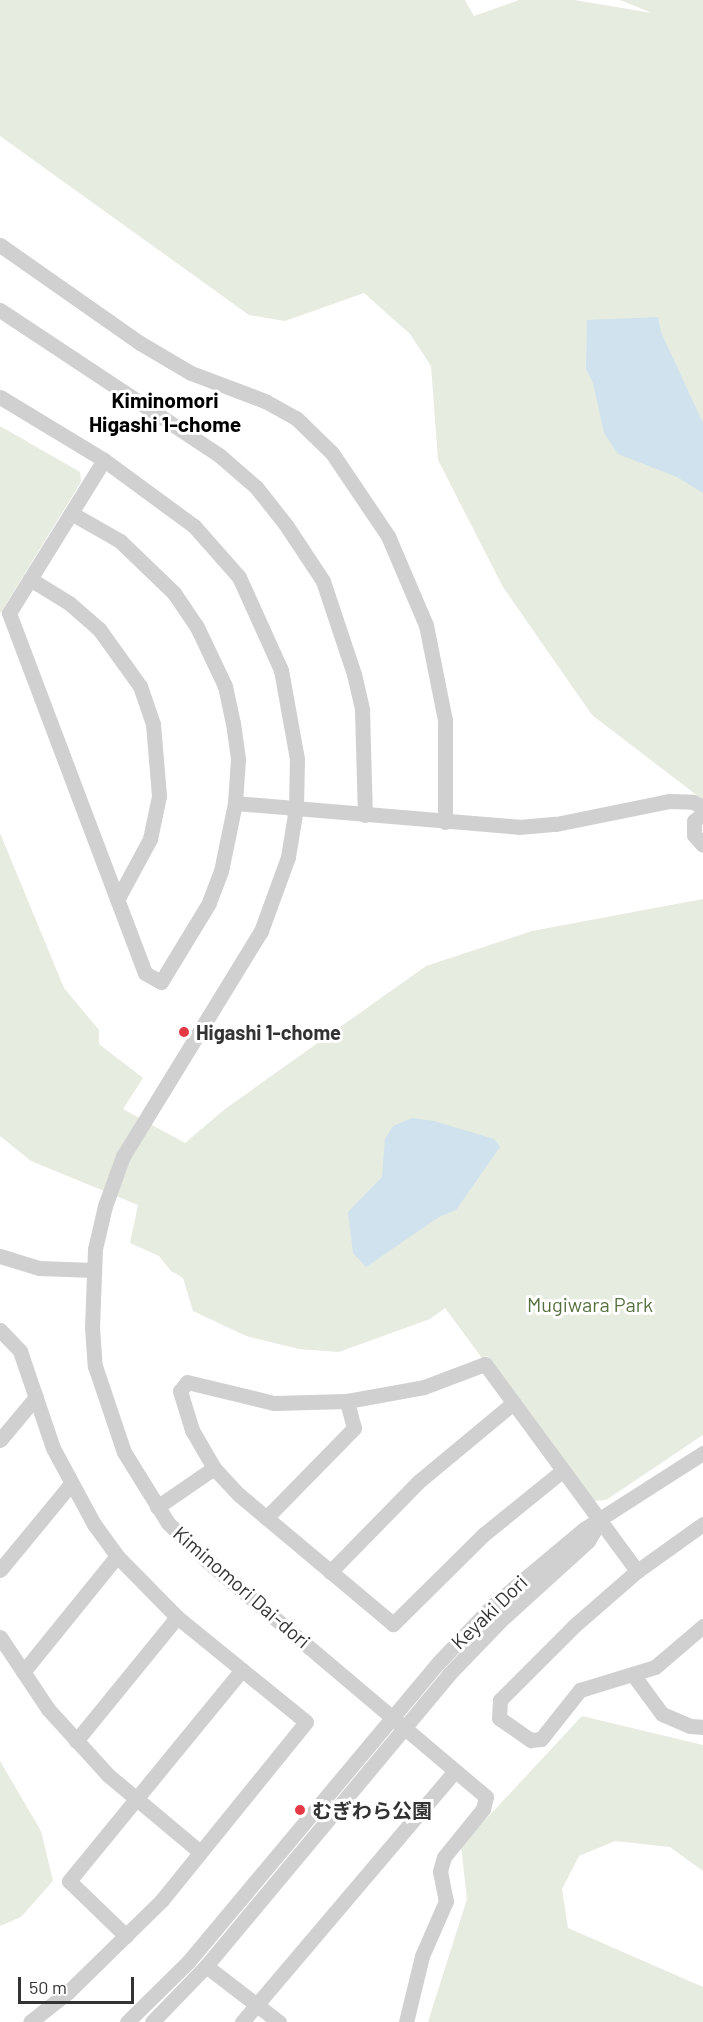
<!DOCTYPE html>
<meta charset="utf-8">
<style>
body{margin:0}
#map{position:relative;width:703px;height:2022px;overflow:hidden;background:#fff;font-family:Barlow,"Noto Sans JP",sans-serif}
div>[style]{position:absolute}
.green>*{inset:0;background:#e6ecdf}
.water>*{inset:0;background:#cfe2ee}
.minor>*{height:15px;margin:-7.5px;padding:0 7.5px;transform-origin:7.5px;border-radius:7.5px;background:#d0d0d0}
.dots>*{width:16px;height:16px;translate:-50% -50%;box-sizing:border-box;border:3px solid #fff;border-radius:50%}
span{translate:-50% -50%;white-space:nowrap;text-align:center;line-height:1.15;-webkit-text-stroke:6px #fff;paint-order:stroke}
.poi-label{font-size:20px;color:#333;font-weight:700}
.left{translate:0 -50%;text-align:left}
.park-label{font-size:20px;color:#56703f}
.street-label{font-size:20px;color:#333}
.neighbourhood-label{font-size:21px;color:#000;font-weight:700}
.scale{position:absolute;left:18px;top:1977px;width:116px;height:27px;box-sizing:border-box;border:3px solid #333;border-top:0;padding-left:8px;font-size:18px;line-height:21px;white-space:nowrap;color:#333;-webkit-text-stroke:4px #fff;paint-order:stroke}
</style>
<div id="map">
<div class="green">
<div style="clip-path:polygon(0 0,465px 0,474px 16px,519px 0,574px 0,652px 13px,620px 0,703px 0,703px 800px,592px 715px,503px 587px,438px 460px,431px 366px,410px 334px,364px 293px,285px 321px,249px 315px,0 136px)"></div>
<div style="clip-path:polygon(0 426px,80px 472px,81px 482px,0 614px)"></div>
<div style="clip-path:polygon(0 833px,64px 988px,99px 1030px,99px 1044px,143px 1078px,123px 1109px,185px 1143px,225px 1109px,426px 966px,532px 931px,703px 899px,703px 1435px,606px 1500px,593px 1501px,488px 1356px,482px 1358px,445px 1308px,430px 1319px,339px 1352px,299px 1349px,246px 1336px,193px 1311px,183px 1278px,171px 1271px,159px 1256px,130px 1243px,138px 1205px,31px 1161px,0 1136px)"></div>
<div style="clip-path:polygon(582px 1716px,703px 1745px,703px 1871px,670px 1847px,615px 1841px,579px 1856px,562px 1889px,568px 1928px,703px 1987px,703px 2022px,428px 2022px,467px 1899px,461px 1846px)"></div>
<div style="clip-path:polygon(0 1761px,41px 1831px,53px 1881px,21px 1917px,0 1926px)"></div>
</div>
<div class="water">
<div style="clip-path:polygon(658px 317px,661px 332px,703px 423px,703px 493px,677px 477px,618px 454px,604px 433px,593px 383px,586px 369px,587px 320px)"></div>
<div style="clip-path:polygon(412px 1118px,434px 1121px,494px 1139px,500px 1147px,456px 1210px,439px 1217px,366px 1267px,353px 1253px,348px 1212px,382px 1177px,385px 1139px,393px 1126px)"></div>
</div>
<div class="minor">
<div style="left:0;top:245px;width:171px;rotate:35deg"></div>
<div style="left:140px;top:343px;width:59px;rotate:30.5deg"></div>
<div style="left:191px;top:373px;width:79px;rotate:20.7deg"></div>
<div style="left:265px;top:401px;width:35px;rotate:29deg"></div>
<div style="left:296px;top:418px;width:50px;rotate:44.2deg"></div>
<div style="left:332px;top:453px;width:100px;rotate:56deg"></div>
<div style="left:388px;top:536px;width:97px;rotate:66.9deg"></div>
<div style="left:426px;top:625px;width:97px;rotate:78.7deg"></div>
<div style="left:445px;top:720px;width:102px;rotate:90deg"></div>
<div style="left:0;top:310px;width:263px;rotate:33.5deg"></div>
<div style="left:219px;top:455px;width:49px;rotate:40.9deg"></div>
<div style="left:256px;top:487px;width:48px;rotate:51.7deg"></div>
<div style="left:286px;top:525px;width:67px;rotate:56.5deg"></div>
<div style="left:323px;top:581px;width:98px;rotate:71.6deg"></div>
<div style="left:354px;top:674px;width:37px;rotate:77deg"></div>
<div style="left:362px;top:710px;width:105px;rotate:88.4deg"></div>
<div style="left:0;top:397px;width:122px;rotate:31.2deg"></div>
<div style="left:104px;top:460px;width:112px;rotate:36.3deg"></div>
<div style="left:194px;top:526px;width:68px;rotate:48.6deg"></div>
<div style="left:239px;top:577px;width:102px;rotate:65.7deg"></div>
<div style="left:281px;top:670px;width:90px;rotate:79.8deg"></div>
<div style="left:297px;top:759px;width:49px;rotate:91.2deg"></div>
<div style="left:296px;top:808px;width:50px;rotate:99.3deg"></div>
<div style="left:288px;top:857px;width:79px;rotate:110deg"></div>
<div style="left:261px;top:931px;width:264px;rotate:121.5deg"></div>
<div style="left:123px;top:1156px;width:53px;rotate:109.8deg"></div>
<div style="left:105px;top:1206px;width:44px;rotate:103.1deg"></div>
<div style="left:95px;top:1249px;width:78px;rotate:92.2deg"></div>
<div style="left:92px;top:1327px;width:39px;rotate:86deg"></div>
<div style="left:95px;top:1366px;width:91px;rotate:71.4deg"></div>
<div style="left:124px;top:1452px;width:84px;rotate:58.2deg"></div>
<div style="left:168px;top:1523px;width:54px;rotate:44.3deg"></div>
<div style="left:207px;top:1561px;width:365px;rotate:40.2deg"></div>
<div style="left:486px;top:1797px;width:12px;rotate:104deg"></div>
<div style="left:483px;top:1809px;width:62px;rotate:129.1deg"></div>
<div style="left:444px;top:1857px;width:15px;rotate:106deg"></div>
<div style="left:440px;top:1871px;width:31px;rotate:79deg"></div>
<div style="left:446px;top:1901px;width:60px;rotate:113.6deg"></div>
<div style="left:422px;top:1956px;width:68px;rotate:103.6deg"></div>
<div style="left:71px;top:513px;width:56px;rotate:29.7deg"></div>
<div style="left:120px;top:541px;width:75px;rotate:43.9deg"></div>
<div style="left:174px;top:593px;width:41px;rotate:55.9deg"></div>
<div style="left:197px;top:627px;width:65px;rotate:64.6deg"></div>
<div style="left:225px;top:686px;width:38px;rotate:78deg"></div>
<div style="left:233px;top:723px;width:36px;rotate:82deg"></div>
<div style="left:238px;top:759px;width:44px;rotate:93.9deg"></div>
<div style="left:235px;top:803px;width:69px;rotate:101.6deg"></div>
<div style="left:221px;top:871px;width:34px;rotate:111deg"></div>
<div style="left:209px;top:903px;width:92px;rotate:121.3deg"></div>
<div style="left:161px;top:982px;width:18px;rotate:-151deg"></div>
<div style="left:145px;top:973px;width:385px;rotate:-110.7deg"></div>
<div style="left:9px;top:613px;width:180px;rotate:-58.2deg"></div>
<div style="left:30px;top:579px;width:46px;rotate:31.6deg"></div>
<div style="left:69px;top:603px;width:40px;rotate:41deg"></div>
<div style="left:99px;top:629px;width:70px;rotate:54.3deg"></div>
<div style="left:140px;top:686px;width:40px;rotate:71.1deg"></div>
<div style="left:153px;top:724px;width:72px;rotate:85.2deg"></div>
<div style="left:159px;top:796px;width:44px;rotate:101.8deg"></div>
<div style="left:150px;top:839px;width:69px;rotate:118.4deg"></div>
<div style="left:235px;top:803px;width:285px;rotate:4.8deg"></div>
<div style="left:519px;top:827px;width:37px;rotate:-5deg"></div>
<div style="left:556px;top:824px;width:115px;rotate:-11.5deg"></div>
<div style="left:669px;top:801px;width:24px;rotate:2deg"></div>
<div style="left:693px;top:802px;width:11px;rotate:27deg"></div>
<div style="left:703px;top:813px;width:12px;rotate:138deg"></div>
<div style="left:694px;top:821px;width:14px;rotate:90deg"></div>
<div style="left:694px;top:835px;width:13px;rotate:48deg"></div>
<div style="left:0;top:1256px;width:41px;rotate:17.1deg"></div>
<div style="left:39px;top:1268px;width:54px;rotate:2.1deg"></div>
<div style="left:0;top:1330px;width:29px;rotate:46deg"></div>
<div style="left:20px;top:1351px;width:102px;rotate:71.2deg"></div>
<div style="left:53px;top:1448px;width:86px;rotate:61.7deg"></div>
<div style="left:94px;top:1524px;width:39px;rotate:54deg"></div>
<div style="left:117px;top:1556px;width:86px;rotate:45.5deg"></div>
<div style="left:177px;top:1617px;width:166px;rotate:39.1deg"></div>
<div style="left:306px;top:1722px;width:229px;rotate:129deg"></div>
<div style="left:162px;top:1900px;width:132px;rotate:135.6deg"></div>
<div style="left:68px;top:1992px;width:48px;rotate:141.7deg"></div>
<div style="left:0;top:1440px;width:56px;rotate:-50.1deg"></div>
<div style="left:562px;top:1471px;width:102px;rotate:141deg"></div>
<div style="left:483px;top:1535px;width:127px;rotate:135.3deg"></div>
<div style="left:393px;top:1624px;width:201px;rotate:-140deg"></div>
<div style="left:239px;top:1495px;width:37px;rotate:-133deg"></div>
<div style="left:214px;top:1468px;width:44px;rotate:-120.1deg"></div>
<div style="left:192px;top:1430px;width:41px;rotate:-107.1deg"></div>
<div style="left:180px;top:1391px;width:11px;rotate:-52deg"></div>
<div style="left:187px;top:1382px;width:89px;rotate:13.6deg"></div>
<div style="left:274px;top:1403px;width:73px;rotate:-1.6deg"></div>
<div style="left:347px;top:1401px;width:78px;rotate:-10.3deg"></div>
<div style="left:424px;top:1387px;width:65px;rotate:-20.7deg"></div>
<div style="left:485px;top:1364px;width:257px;rotate:53.7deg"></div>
<div style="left:157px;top:1507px;width:69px;rotate:-34.4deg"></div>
<div style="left:266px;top:1518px;width:126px;rotate:-45.6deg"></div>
<div style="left:354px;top:1428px;width:28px;rotate:-105deg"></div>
<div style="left:703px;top:1524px;width:81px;rotate:144.5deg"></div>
<div style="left:637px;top:1571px;width:84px;rotate:138.9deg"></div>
<div style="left:574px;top:1626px;width:105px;rotate:135deg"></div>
<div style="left:500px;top:1700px;width:18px;rotate:93deg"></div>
<div style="left:499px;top:1718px;width:39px;rotate:35deg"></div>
<div style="left:531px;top:1740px;width:10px;rotate:-6deg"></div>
<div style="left:541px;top:1739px;width:63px;rotate:-51.5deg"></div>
<div style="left:580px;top:1690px;width:78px;rotate:-17deg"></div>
<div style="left:655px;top:1667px;width:63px;rotate:-40.5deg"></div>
<div style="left:0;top:1570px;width:112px;rotate:-50.5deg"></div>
<div style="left:330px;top:1572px;width:126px;rotate:-45.6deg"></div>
<div style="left:418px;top:1482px;width:124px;rotate:-39.7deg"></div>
<div style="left:0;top:1637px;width:87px;rotate:56.3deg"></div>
<div style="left:48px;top:1709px;width:89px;rotate:47.7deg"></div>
<div style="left:108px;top:1775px;width:120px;rotate:39.9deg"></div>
<div style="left:23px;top:1672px;width:149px;rotate:-51deg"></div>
<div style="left:634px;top:1676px;width:47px;rotate:53.6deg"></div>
<div style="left:662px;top:1714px;width:30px;rotate:23deg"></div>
<div style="left:690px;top:1726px;width:13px;rotate:4deg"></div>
<div style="left:76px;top:1741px;width:160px;rotate:-50.8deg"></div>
<div style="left:126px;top:1936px;width:79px;rotate:-136deg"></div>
<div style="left:69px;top:1881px;width:273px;rotate:-50.7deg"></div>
<div style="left:206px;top:1966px;width:92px;rotate:37.5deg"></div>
<div style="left:127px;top:2022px;width:86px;rotate:-44.5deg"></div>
<div style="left:188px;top:1962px;width:391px;rotate:-50.1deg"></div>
<div style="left:439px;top:1662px;width:76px;rotate:-46.6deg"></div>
<div style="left:491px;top:1607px;width:121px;rotate:-40deg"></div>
<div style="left:584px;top:1529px;width:141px;rotate:-32.6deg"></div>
<div style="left:152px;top:2022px;width:78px;rotate:-46deg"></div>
<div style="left:206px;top:1966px;width:380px;rotate:-50.2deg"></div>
<div style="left:449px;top:1674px;width:75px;rotate:-46.1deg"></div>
<div style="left:501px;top:1620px;width:118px;rotate:-42.2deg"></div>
<div style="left:588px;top:1541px;width:21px;rotate:-59deg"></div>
<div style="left:242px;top:2022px;width:329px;rotate:-49.7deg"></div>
</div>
<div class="dots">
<div style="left:184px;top:1032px;background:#e63946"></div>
<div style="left:300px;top:1810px;background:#e63946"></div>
</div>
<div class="poi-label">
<span class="left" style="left:196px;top:1032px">Higashi 1-chome</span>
<span class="left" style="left:312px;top:1810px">むぎわら公園</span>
</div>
<div class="park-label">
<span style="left:590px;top:1304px">Mugiwara Park</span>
</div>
<div class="street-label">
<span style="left:242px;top:1587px;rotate:41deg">Kiminomori Dai-dori</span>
<span style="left:489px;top:1612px;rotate:-44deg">Keyaki Dori</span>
</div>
<div class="neighbourhood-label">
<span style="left:165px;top:412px">Kiminomori<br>Higashi 1-chome</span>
</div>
<div class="scale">50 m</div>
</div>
